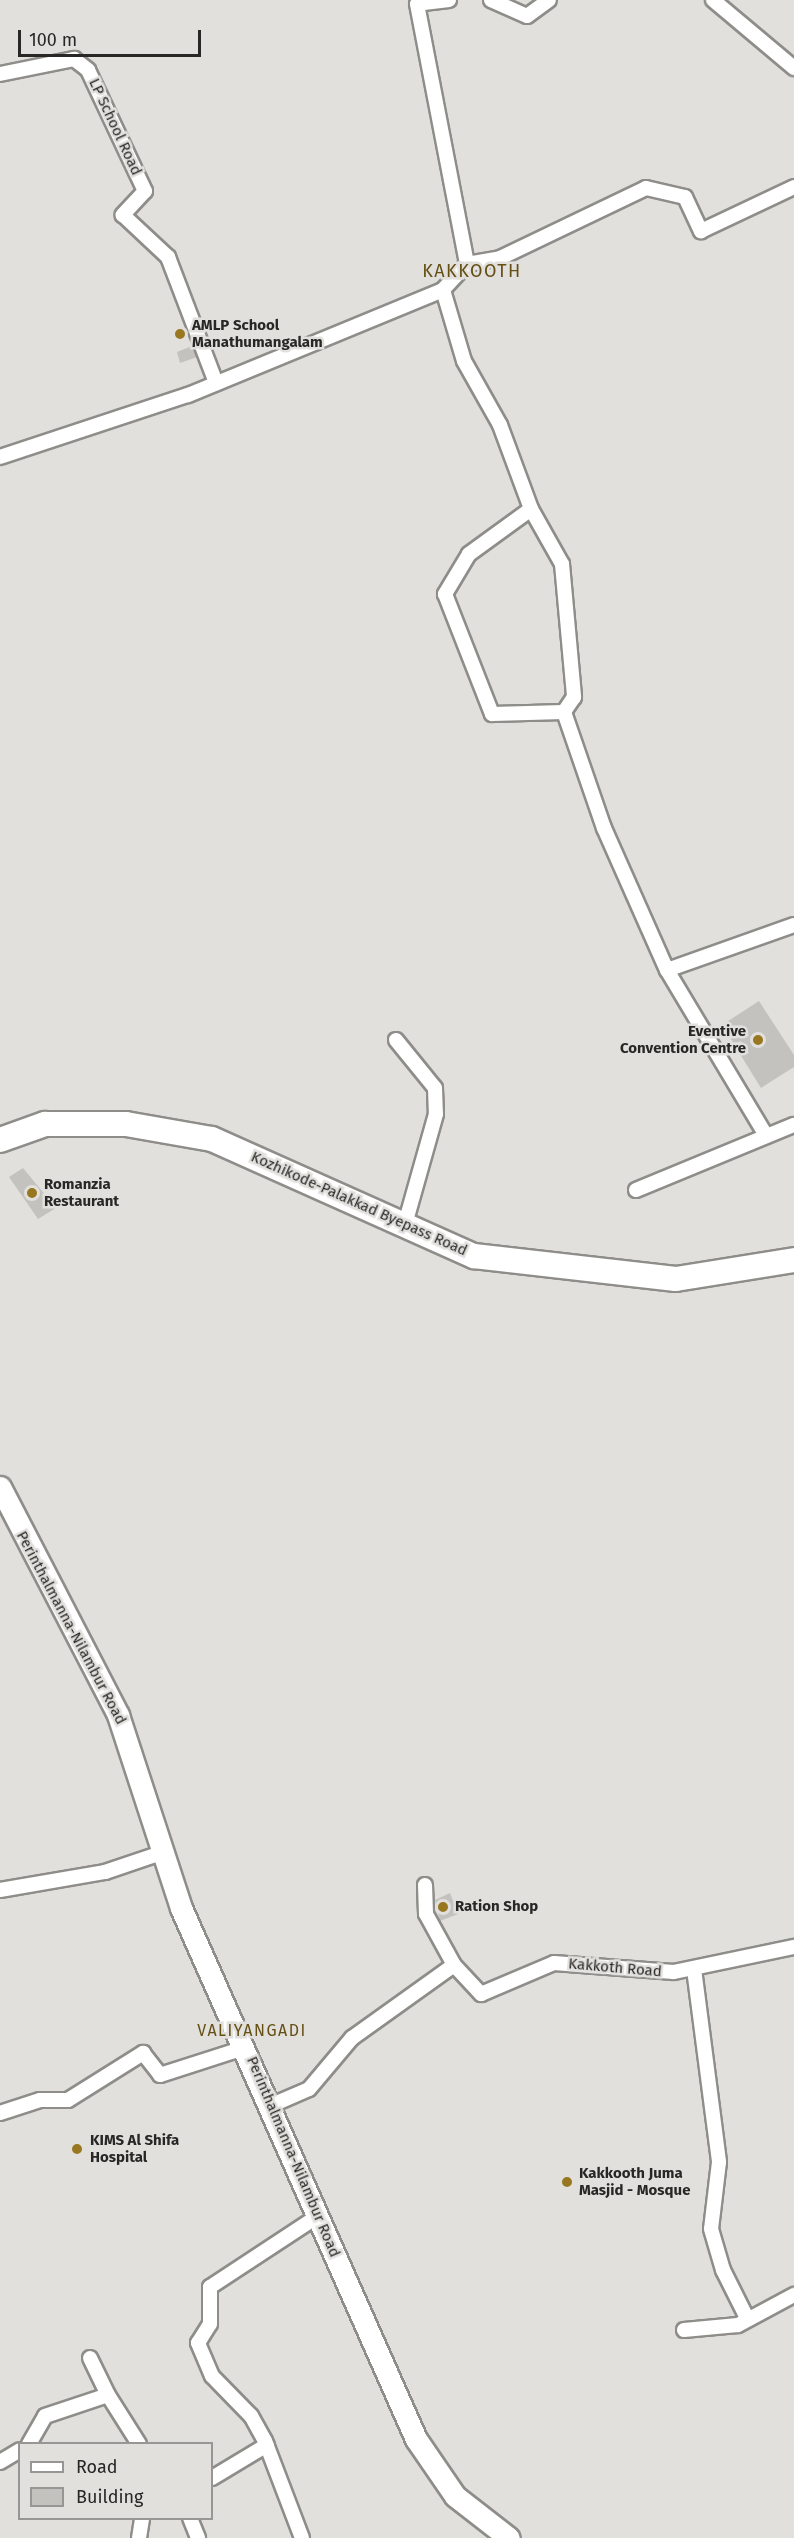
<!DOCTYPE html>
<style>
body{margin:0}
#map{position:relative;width:794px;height:2538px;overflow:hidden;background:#e2e0dd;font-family:"Fira Sans",sans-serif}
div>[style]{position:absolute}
.building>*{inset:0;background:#c3c2be}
.roads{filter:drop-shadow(2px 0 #8e8d89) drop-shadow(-2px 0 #8e8d89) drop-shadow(0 2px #8e8d89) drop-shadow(0 -2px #8e8d89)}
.street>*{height:14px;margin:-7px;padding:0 7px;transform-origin:7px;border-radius:7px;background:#fff}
.primary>*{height:21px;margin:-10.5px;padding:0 10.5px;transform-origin:10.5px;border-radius:10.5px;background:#fff}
.highway>*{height:24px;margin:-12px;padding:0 12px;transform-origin:12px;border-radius:12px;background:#fff}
.dots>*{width:16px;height:16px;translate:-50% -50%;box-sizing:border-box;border:3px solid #e2e0dd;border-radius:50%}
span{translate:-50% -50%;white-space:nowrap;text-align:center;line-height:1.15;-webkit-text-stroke:5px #e2e0dd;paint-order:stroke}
.street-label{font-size:15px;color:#282726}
.poi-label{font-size:15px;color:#282726;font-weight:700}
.left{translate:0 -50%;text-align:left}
.right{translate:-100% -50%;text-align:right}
.neighbourhood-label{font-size:16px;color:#654f14;letter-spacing:1.5px}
.quarter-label{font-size:18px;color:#654f14;letter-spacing:1.5px}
.legend{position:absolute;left:18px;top:2442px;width:195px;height:78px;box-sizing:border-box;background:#e2e0dd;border:2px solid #989694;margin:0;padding:8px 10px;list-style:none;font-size:18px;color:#282726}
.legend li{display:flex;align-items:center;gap:12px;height:30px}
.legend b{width:30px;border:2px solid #989694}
.scale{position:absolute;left:18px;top:30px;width:183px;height:27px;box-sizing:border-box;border:3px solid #282726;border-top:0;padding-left:8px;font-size:18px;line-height:21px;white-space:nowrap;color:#282726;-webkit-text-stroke:4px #e2e0dd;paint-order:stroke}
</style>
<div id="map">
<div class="building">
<div style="clip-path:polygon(192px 346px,197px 357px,180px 363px,177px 352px)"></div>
<div style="clip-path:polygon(759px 1001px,794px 1055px,794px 1067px,761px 1088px,722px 1025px)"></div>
<div style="clip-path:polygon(23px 1168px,56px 1208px,38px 1219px,9px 1177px)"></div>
<div style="clip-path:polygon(450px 1893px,458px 1914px,440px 1921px,435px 1900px)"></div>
</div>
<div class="roads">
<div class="street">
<div style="left:449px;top:0;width:32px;rotate:173deg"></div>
<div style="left:417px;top:4px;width:265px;rotate:79.1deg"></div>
<div style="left:467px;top:264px;width:35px;rotate:133deg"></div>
<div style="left:443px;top:290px;width:74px;rotate:73.5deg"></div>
<div style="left:464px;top:361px;width:73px;rotate:60.6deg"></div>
<div style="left:500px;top:425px;width:90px;rotate:69.7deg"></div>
<div style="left:531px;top:509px;width:77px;rotate:144deg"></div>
<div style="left:469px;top:554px;width:47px;rotate:121deg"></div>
<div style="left:445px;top:594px;width:129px;rotate:68.6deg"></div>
<div style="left:492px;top:714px;width:72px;rotate:-1.6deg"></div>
<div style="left:564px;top:712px;width:123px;rotate:71deg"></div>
<div style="left:604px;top:828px;width:155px;rotate:66.1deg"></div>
<div style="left:667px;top:970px;width:135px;rotate:-19.5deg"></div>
<div style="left:491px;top:0;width:39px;rotate:24deg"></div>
<div style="left:527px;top:16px;width:27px;rotate:-36deg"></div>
<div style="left:713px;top:0;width:106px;rotate:40deg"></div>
<div style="left:0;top:74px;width:76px;rotate:-11.5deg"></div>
<div style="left:74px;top:59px;width:18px;rotate:38deg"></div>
<div style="left:88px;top:70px;width:134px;rotate:64.8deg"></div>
<div style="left:145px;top:191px;width:33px;rotate:133deg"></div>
<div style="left:123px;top:215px;width:62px;rotate:43deg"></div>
<div style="left:168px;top:257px;width:135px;rotate:69.1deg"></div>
<div style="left:467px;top:264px;width:34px;rotate:-10deg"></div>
<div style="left:500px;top:258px;width:162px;rotate:-25.6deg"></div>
<div style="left:646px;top:188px;width:40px;rotate:13deg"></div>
<div style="left:685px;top:197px;width:38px;rotate:65deg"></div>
<div style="left:701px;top:231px;width:103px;rotate:-25.3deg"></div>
<div style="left:0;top:457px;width:198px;rotate:-18.3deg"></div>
<div style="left:188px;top:395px;width:276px;rotate:-22.4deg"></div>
<div style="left:531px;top:509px;width:63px;rotate:60.6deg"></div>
<div style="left:562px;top:564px;width:134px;rotate:84.8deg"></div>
<div style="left:574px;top:697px;width:18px;rotate:124deg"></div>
<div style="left:667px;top:970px;width:191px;rotate:59.1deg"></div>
<div style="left:396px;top:1040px;width:62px;rotate:50.9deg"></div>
<div style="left:435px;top:1088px;width:26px;rotate:88deg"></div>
<div style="left:436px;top:1114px;width:114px;rotate:105.7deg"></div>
<div style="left:636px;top:1190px;width:171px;rotate:-22.4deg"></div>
<div style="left:425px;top:1885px;width:29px;rotate:88deg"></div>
<div style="left:426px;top:1914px;width:58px;rotate:61.2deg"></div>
<div style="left:0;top:1890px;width:107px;rotate:-9.7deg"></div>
<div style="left:105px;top:1872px;width:62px;rotate:-18.7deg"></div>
<div style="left:694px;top:1969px;width:195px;rotate:82.6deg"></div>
<div style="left:719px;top:2162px;width:67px;rotate:96.8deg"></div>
<div style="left:711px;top:2229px;width:43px;rotate:73.7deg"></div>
<div style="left:723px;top:2270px;width:54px;rotate:63.4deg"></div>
<div style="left:272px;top:2105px;width:40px;rotate:-23.4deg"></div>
<div style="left:309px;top:2089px;width:67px;rotate:-49.9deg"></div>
<div style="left:352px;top:2038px;width:125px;rotate:-35.6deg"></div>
<div style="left:454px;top:1965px;width:40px;rotate:47deg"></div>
<div style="left:481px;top:1994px;width:79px;rotate:-23deg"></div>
<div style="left:554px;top:1963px;width:120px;rotate:4.3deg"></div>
<div style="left:674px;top:1972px;width:123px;rotate:-11.8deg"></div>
<div style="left:0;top:2113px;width:42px;rotate:-18deg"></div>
<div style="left:40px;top:2100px;width:28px"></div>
<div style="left:68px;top:2100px;width:89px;rotate:-32.1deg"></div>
<div style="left:143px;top:2053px;width:28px;rotate:52deg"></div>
<div style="left:160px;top:2075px;width:91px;rotate:-17.8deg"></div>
<div style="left:684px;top:2330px;width:54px;rotate:-5.3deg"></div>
<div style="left:738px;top:2325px;width:64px;rotate:-28.2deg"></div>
<div style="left:90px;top:2358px;width:41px;rotate:64.1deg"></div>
<div style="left:29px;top:2444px;width:32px;rotate:-60deg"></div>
<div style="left:45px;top:2416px;width:66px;rotate:-18.4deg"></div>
<div style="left:108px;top:2395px;width:58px;rotate:57.7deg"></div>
<div style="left:0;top:2462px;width:23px;rotate:-31deg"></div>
<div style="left:212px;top:2478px;width:64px;rotate:-31deg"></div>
<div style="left:190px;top:2518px;width:22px;rotate:68deg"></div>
<div style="left:139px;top:2538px;width:20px;rotate:-81deg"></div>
<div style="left:302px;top:2538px;width:104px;rotate:-110.9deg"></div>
<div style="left:265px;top:2441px;width:29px;rotate:-119deg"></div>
<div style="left:251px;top:2416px;width:56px;rotate:-134.3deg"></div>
<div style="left:212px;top:2376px;width:36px;rotate:-113deg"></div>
<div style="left:198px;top:2343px;width:22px;rotate:-58deg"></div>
<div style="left:210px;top:2324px;width:37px;rotate:-90deg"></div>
<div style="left:210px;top:2287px;width:129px;rotate:-33.3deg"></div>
</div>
<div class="primary">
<div style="left:0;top:1487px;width:257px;rotate:62.6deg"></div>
<div style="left:118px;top:1715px;width:203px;rotate:71.9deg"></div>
<div style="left:181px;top:1908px;width:581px;rotate:66.13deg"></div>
<div style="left:416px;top:2439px;width:69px;rotate:55.6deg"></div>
<div style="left:455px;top:2496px;width:68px;rotate:37.9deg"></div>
</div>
<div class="highway">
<div style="left:0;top:1140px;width:48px;rotate:-19.6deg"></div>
<div style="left:45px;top:1124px;width:81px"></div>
<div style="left:126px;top:1124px;width:87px;rotate:9.9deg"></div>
<div style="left:212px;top:1139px;width:287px;rotate:24.1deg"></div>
<div style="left:474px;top:1256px;width:203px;rotate:6.5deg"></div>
<div style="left:676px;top:1279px;width:120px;rotate:-9.1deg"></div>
</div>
</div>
<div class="dots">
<div style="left:180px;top:334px;background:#987720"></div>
<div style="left:758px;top:1040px;background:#987720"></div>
<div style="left:32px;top:1193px;background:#987720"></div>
<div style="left:443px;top:1907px;background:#987720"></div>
<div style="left:77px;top:2149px;background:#987720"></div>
<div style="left:567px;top:2182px;background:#987720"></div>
</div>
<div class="street-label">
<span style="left:115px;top:127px;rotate:65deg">LP School Road</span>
<span style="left:359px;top:1204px;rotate:24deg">Kozhikode-Palakkad Byepass Road</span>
<span style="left:71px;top:1628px;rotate:62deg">Perinthalmanna-Nilambur Road</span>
<span style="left:615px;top:1968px;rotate:5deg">Kakkoth Road</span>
<span style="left:293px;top:2157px;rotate:67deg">Perinthalmanna-Nilambur Road</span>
</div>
<div class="poi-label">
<span class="left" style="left:192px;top:334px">AMLP School<br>Manathumangalam</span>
<span class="right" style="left:746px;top:1040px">Eventive<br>Convention Centre</span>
<span class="left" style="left:44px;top:1193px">Romanzia<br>Restaurant</span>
<span class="left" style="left:455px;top:1907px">Ration Shop</span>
<span class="left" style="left:90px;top:2149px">KIMS Al Shifa<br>Hospital</span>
<span class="left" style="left:579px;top:2182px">Kakkooth Juma<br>Masjid - Mosque</span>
</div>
<div class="neighbourhood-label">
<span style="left:252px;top:2031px">VALIYANGADI</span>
</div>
<div class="quarter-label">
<span style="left:472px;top:271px">KAKKOOTH</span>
</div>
<ul class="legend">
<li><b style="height:8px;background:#fff"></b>Road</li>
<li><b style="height:16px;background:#c3c2be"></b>Building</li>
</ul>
<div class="scale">100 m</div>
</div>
